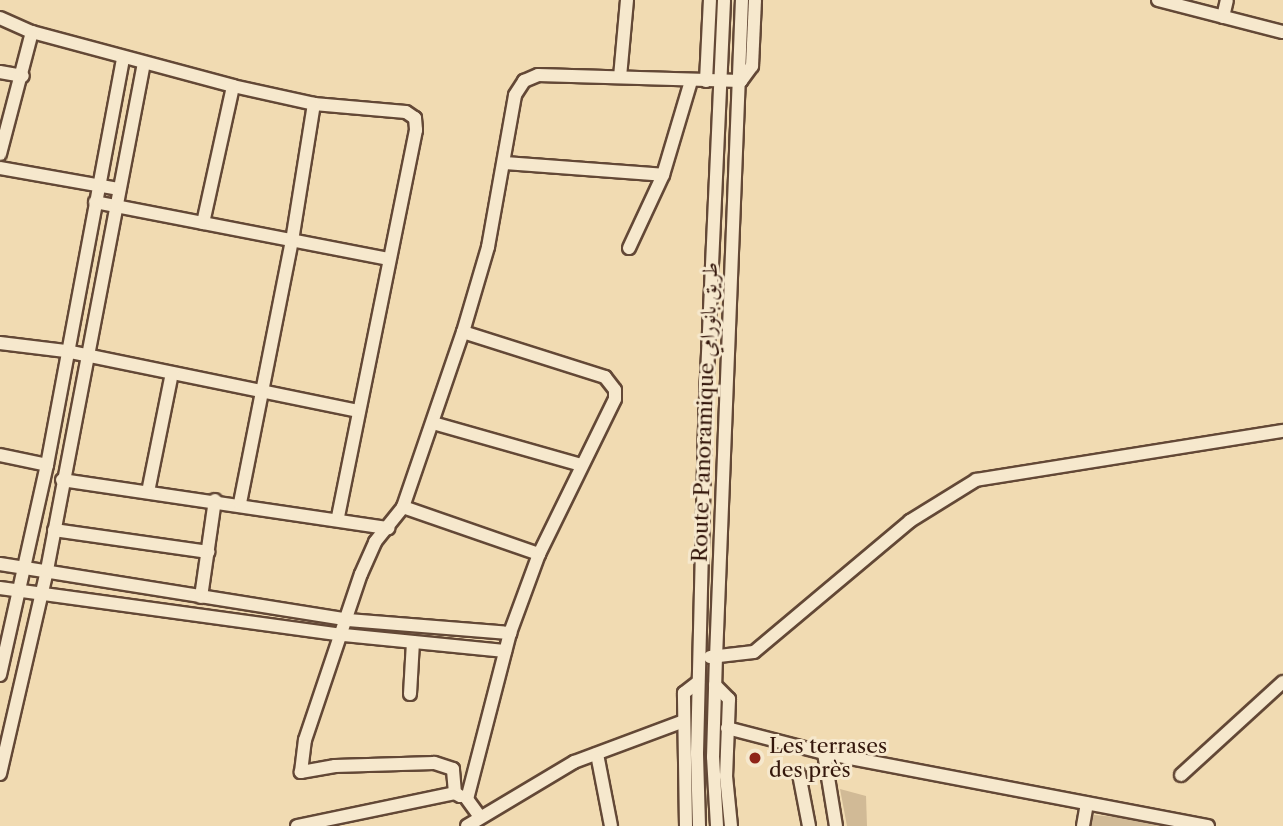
<!DOCTYPE html>
<meta charset="utf-8">
<style>
body{margin:0}
#map{position:relative;width:1283px;height:826px;overflow:hidden;background:#f1dbb2;font-family:"Libre Caslon Text",Amiri,serif}
div>[style]{position:absolute}
.green>*{inset:0;background:#d1ba96}
.roads{filter:drop-shadow(2px 0 #634836) drop-shadow(-2px 0 #634836) drop-shadow(0 2px #634836) drop-shadow(0 -2px #634836)}
.minor>*{height:12px;margin:-6px;padding:0 6px;transform-origin:6px;border-radius:6px;background:#f6e8cd}
.dots>*{width:19px;height:19px;translate:-50% -50%;box-sizing:border-box;border:4px solid #f6e8cd;border-radius:50%}
span{translate:-50% -50%;white-space:nowrap;text-align:center;line-height:1.15;-webkit-text-stroke:6px #f6e8cd;paint-order:stroke}
.street-label{font-size:21px;color:#34170c}
.poi-label{font-size:21px;color:#34170c}
.left{translate:0 -50%;text-align:left}
</style>
<div id="map">
<div class="green">
<div style="clip-path:polygon(840px 789px,866px 796px,867px 826px,847px 826px)"></div>
<div style="clip-path:polygon(1085px 814px,1206px 826px,1082px 826px)"></div>
</div>
<div class="roads">
<div class="minor">
<div style="left:1158px;top:0;width:129px;rotate:14.4deg"></div>
<div style="left:1223px;top:17px;width:17px;rotate:-77deg"></div>
<div style="left:0;top:18px;width:35px;rotate:24deg"></div>
<div style="left:32px;top:32px;width:208px;rotate:15deg"></div>
<div style="left:233px;top:86px;width:83px;rotate:12.5deg"></div>
<div style="left:314px;top:104px;width:92px;rotate:5deg"></div>
<div style="left:406px;top:112px;width:11px;rotate:34deg"></div>
<div style="left:415px;top:118px;width:12px;rotate:85deg"></div>
<div style="left:416px;top:130px;width:396px;rotate:101.4deg"></div>
<div style="left:0;top:72px;width:23px;rotate:10deg"></div>
<div style="left:620px;top:77px;width:77px;rotate:-84.8deg"></div>
<div style="left:706px;top:81px;width:81px;rotate:-87.2deg"></div>
<div style="left:0;top:154px;width:126px;rotate:-75.3deg"></div>
<div style="left:505px;top:163px;width:158px;rotate:4.3deg"></div>
<div style="left:0;top:168px;width:121px;rotate:10deg"></div>
<div style="left:95px;top:202px;width:299px;rotate:11deg"></div>
<div style="left:203px;top:223px;width:140px;rotate:-77.6deg"></div>
<div style="left:629px;top:248px;width:81px;rotate:-65deg"></div>
<div style="left:663px;top:175px;width:98px;rotate:-73.4deg"></div>
<div style="left:463px;top:332px;width:149px;rotate:17.6deg"></div>
<div style="left:605px;top:377px;width:16px;rotate:52deg"></div>
<div style="left:615px;top:390px;width:9px;rotate:90deg"></div>
<div style="left:615px;top:399px;width:173px;rotate:116.1deg"></div>
<div style="left:539px;top:554px;width:84px;rotate:110.2deg"></div>
<div style="left:510px;top:633px;width:171px;rotate:104.5deg"></div>
<div style="left:467px;top:799px;width:22px;rotate:54deg"></div>
<div style="left:0;top:343px;width:66px;rotate:6.9deg"></div>
<div style="left:66px;top:351px;width:299px;rotate:11.6deg"></div>
<div style="left:433px;top:423px;width:154px;rotate:15.8deg"></div>
<div style="left:0;top:455px;width:48px;rotate:12deg"></div>
<div style="left:62px;top:480px;width:330px;rotate:8.4deg"></div>
<div style="left:148px;top:492px;width:121px;rotate:-78.6deg"></div>
<div style="left:240px;top:503px;width:267px;rotate:-78.8deg"></div>
<div style="left:292px;top:241px;width:139px;rotate:-80.9deg"></div>
<div style="left:403px;top:507px;width:144px;rotate:19.1deg"></div>
<div style="left:54px;top:530px;width:156px;rotate:8.1deg"></div>
<div style="left:0;top:564px;width:352px;rotate:9.1deg"></div>
<div style="left:348px;top:620px;width:163px;rotate:4.6deg"></div>
<div style="left:0;top:588px;width:347px;rotate:7.8deg"></div>
<div style="left:344px;top:635px;width:162px;rotate:5.7deg"></div>
<div style="left:201px;top:597px;width:98px;rotate:-81.8deg"></div>
<div style="left:710px;top:657px;width:44px;rotate:-6.5deg"></div>
<div style="left:754px;top:652px;width:204px;rotate:-40deg"></div>
<div style="left:910px;top:521px;width:78px;rotate:-31.8deg"></div>
<div style="left:976px;top:480px;width:311px;rotate:-9.1deg"></div>
<div style="left:0;top:675px;width:215px;rotate:-77.4deg"></div>
<div style="left:47px;top:465px;width:414px;rotate:-79.4deg"></div>
<div style="left:715px;top:685px;width:20px;rotate:45deg"></div>
<div style="left:729px;top:699px;width:77px;rotate:92.2deg"></div>
<div style="left:726px;top:776px;width:50px;rotate:84.3deg"></div>
<div style="left:410px;top:694px;width:52px;rotate:-86.7deg"></div>
<div style="left:727px;top:728px;width:100px;rotate:14.5deg"></div>
<div style="left:824px;top:753px;width:391px;rotate:10.8deg"></div>
<div style="left:824px;top:753px;width:74px;rotate:80.7deg"></div>
<div style="left:597px;top:754px;width:73px;rotate:79deg"></div>
<div style="left:0;top:774px;width:209px;rotate:-77deg"></div>
<div style="left:47px;top:570px;width:516px;rotate:-79.17deg"></div>
<div style="left:799px;top:774px;width:53px;rotate:79.1deg"></div>
<div style="left:1181px;top:775px;width:138px;rotate:-42.4deg"></div>
<div style="left:455px;top:793px;width:24px;rotate:-95deg"></div>
<div style="left:453px;top:769px;width:20px;rotate:-162deg"></div>
<div style="left:434px;top:763px;width:99px;rotate:178.3deg"></div>
<div style="left:335px;top:766px;width:35px;rotate:170deg"></div>
<div style="left:301px;top:772px;width:32px;rotate:-83deg"></div>
<div style="left:305px;top:740px;width:175px;rotate:-71.4deg"></div>
<div style="left:361px;top:574px;width:35px;rotate:-66deg"></div>
<div style="left:375px;top:542px;width:45px;rotate:-51.3deg"></div>
<div style="left:403px;top:507px;width:185px;rotate:-71.1deg"></div>
<div style="left:463px;top:332px;width:89px;rotate:-73.6deg"></div>
<div style="left:488px;top:247px;width:154px;rotate:-79.9deg"></div>
<div style="left:515px;top:95px;width:17px;rotate:-57deg"></div>
<div style="left:524px;top:81px;width:15px;rotate:-23deg"></div>
<div style="left:538px;top:75px;width:203px;rotate:1.7deg"></div>
<div style="left:741px;top:81px;width:19px;rotate:-54deg"></div>
<div style="left:752px;top:66px;width:66px;rotate:-87.4deg"></div>
<div style="left:297px;top:826px;width:161px;rotate:-11.8deg"></div>
<div style="left:455px;top:793px;width:6px;rotate:31deg"></div>
<div style="left:467px;top:826px;width:125px;rotate:-30.9deg"></div>
<div style="left:574px;top:762px;width:117px;rotate:-20.4deg"></div>
<div style="left:686px;top:826px;width:133px;rotate:-90.9deg"></div>
<div style="left:684px;top:693px;width:18px;rotate:-38deg"></div>
<div style="left:699px;top:826px;width:73px;rotate:-91.6deg"></div>
<div style="left:697px;top:753px;width:334px;rotate:-88.6deg"></div>
<div style="left:705px;top:419px;width:419px;rotate:-87.4deg"></div>
<div style="left:717px;top:826px;width:69px;rotate:-93.3deg"></div>
<div style="left:713px;top:757px;width:99px;rotate:-88.3deg"></div>
<div style="left:716px;top:658px;width:659px;rotate:-87.74deg"></div>
<div style="left:1083px;top:826px;width:23px;rotate:-80deg"></div>
</div>
</div>
<div class="dots">
<div style="left:755px;top:758px;background:#8f2418"></div>
</div>
<div class="street-label">
<span style="left:705px;top:412px;rotate:-88deg">Route Panoramique طريق بانورامي</span>
</div>
<div class="poi-label">
<span class="left" style="left:769px;top:758px">Les terrases<br>des près</span>
</div>
</div>
